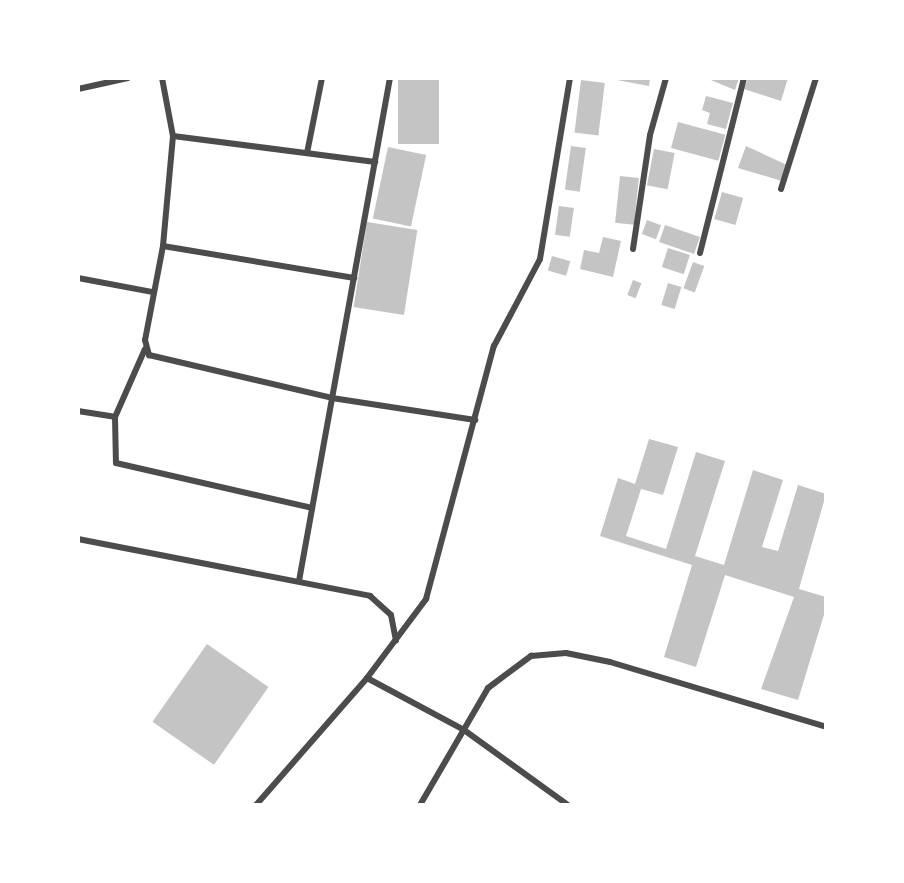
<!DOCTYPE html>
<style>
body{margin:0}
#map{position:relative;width:904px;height:883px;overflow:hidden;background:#fff;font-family:Barlow,sans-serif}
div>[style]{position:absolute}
.building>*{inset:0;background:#c4c4c4;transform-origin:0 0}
.minor>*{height:6px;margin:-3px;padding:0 3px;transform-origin:3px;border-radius:3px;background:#4c4c4c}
span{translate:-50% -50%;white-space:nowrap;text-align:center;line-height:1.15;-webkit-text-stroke:4.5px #fff;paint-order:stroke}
.frame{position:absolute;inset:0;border:80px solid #fff;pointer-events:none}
</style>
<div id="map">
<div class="building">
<div style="left:398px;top:78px;width:41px;height:66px"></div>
<div style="clip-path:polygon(606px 78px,650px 78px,649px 86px)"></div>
<div style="clip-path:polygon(706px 78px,739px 78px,735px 90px)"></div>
<div style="clip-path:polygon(748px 78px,788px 78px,781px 101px,744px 89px)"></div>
<div style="left:581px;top:80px;width:24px;height:53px;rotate:7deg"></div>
<div style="clip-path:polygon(706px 96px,733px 103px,726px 129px,707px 124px,710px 113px,702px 110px)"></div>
<div style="left:678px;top:122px;width:49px;height:27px;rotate:15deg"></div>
<div style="left:571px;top:146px;width:15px;height:44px;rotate:8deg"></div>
<div style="clip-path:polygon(746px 146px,787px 165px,782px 181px,738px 168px)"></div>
<div style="left:388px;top:147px;width:39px;height:73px;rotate:12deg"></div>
<div style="left:654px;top:149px;width:21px;height:37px;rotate:11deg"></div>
<div style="left:620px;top:176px;width:19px;height:47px;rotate:6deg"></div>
<div style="left:722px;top:192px;width:22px;height:28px;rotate:16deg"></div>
<div style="left:559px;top:206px;width:15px;height:29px;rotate:8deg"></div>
<div style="left:647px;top:220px;width:15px;height:15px;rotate:20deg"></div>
<div style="left:367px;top:222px;width:51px;height:86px;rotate:9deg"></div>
<div style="left:665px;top:225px;width:37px;height:18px;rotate:19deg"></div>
<div style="clip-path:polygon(603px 237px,621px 241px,613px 277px,580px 269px,584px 250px,599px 253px)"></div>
<div style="left:668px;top:248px;width:23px;height:20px;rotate:18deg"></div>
<div style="left:552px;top:256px;width:19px;height:15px;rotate:16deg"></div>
<div style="left:693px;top:262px;width:12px;height:28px;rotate:20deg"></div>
<div style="left:633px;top:280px;width:9px;height:16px;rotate:21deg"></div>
<div style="left:668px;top:283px;width:14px;height:23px;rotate:17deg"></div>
<div style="clip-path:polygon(649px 439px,678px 447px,663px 495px,641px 489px,626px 536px,666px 549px,696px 452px,725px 461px,695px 556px,724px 565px,753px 470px,783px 480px,762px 547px,778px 551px,798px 485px,826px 494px,799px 589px,826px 597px,826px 608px,798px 700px,761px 689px,794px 597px,725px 575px,696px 667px,664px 657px,692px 565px,600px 536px,618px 478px,635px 484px)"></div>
<div style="left:207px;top:644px;width:75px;height:95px;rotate:35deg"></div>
</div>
<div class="minor">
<div style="left:162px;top:78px;width:59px;rotate:79.3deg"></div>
<div style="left:173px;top:136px;width:110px;rotate:95.2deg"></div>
<div style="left:163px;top:246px;width:96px;rotate:100.8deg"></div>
<div style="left:145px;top:340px;width:16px;rotate:75deg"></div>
<div style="left:149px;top:355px;width:188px;rotate:13.2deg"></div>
<div style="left:332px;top:398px;width:145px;rotate:8.7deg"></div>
<div style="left:78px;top:89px;width:51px;rotate:-12.4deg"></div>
<div style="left:173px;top:136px;width:204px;rotate:7.3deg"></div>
<div style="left:307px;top:153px;width:76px;rotate:-78.7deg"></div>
<div style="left:781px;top:189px;width:116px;rotate:-72.5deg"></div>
<div style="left:163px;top:246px;width:194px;rotate:9.5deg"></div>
<div style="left:633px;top:249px;width:115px;rotate:-81.5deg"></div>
<div style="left:650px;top:135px;width:59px;rotate:-74.3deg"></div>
<div style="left:700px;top:253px;width:180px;rotate:-75.9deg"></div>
<div style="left:78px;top:278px;width:75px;rotate:10.7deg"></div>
<div style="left:145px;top:349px;width:74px;rotate:113.8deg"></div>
<div style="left:115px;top:417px;width:46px;rotate:88.8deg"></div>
<div style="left:116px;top:463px;width:201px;rotate:12.9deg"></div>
<div style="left:78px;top:411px;width:37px;rotate:9deg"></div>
<div style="left:78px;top:539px;width:298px;rotate:11deg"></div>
<div style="left:370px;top:596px;width:28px;rotate:42deg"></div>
<div style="left:391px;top:615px;width:26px;rotate:79deg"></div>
<div style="left:299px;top:581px;width:511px;rotate:-79.75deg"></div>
<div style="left:367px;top:678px;width:110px;rotate:28.2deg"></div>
<div style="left:464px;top:730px;width:128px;rotate:35.8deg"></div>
<div style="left:256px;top:805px;width:169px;rotate:-48.8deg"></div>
<div style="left:367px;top:678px;width:99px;rotate:-53.2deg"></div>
<div style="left:426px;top:599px;width:262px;rotate:-75deg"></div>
<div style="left:494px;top:346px;width:98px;rotate:-62.1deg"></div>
<div style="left:540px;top:259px;width:183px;rotate:-80.6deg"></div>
<div style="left:420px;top:805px;width:135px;rotate:-59.8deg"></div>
<div style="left:488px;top:688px;width:54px;rotate:-36.7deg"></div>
<div style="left:531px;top:656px;width:35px;rotate:-5deg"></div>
<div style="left:566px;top:653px;width:45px;rotate:11.6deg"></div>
<div style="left:610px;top:662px;width:226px;rotate:16.7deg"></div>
</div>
<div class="frame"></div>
</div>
